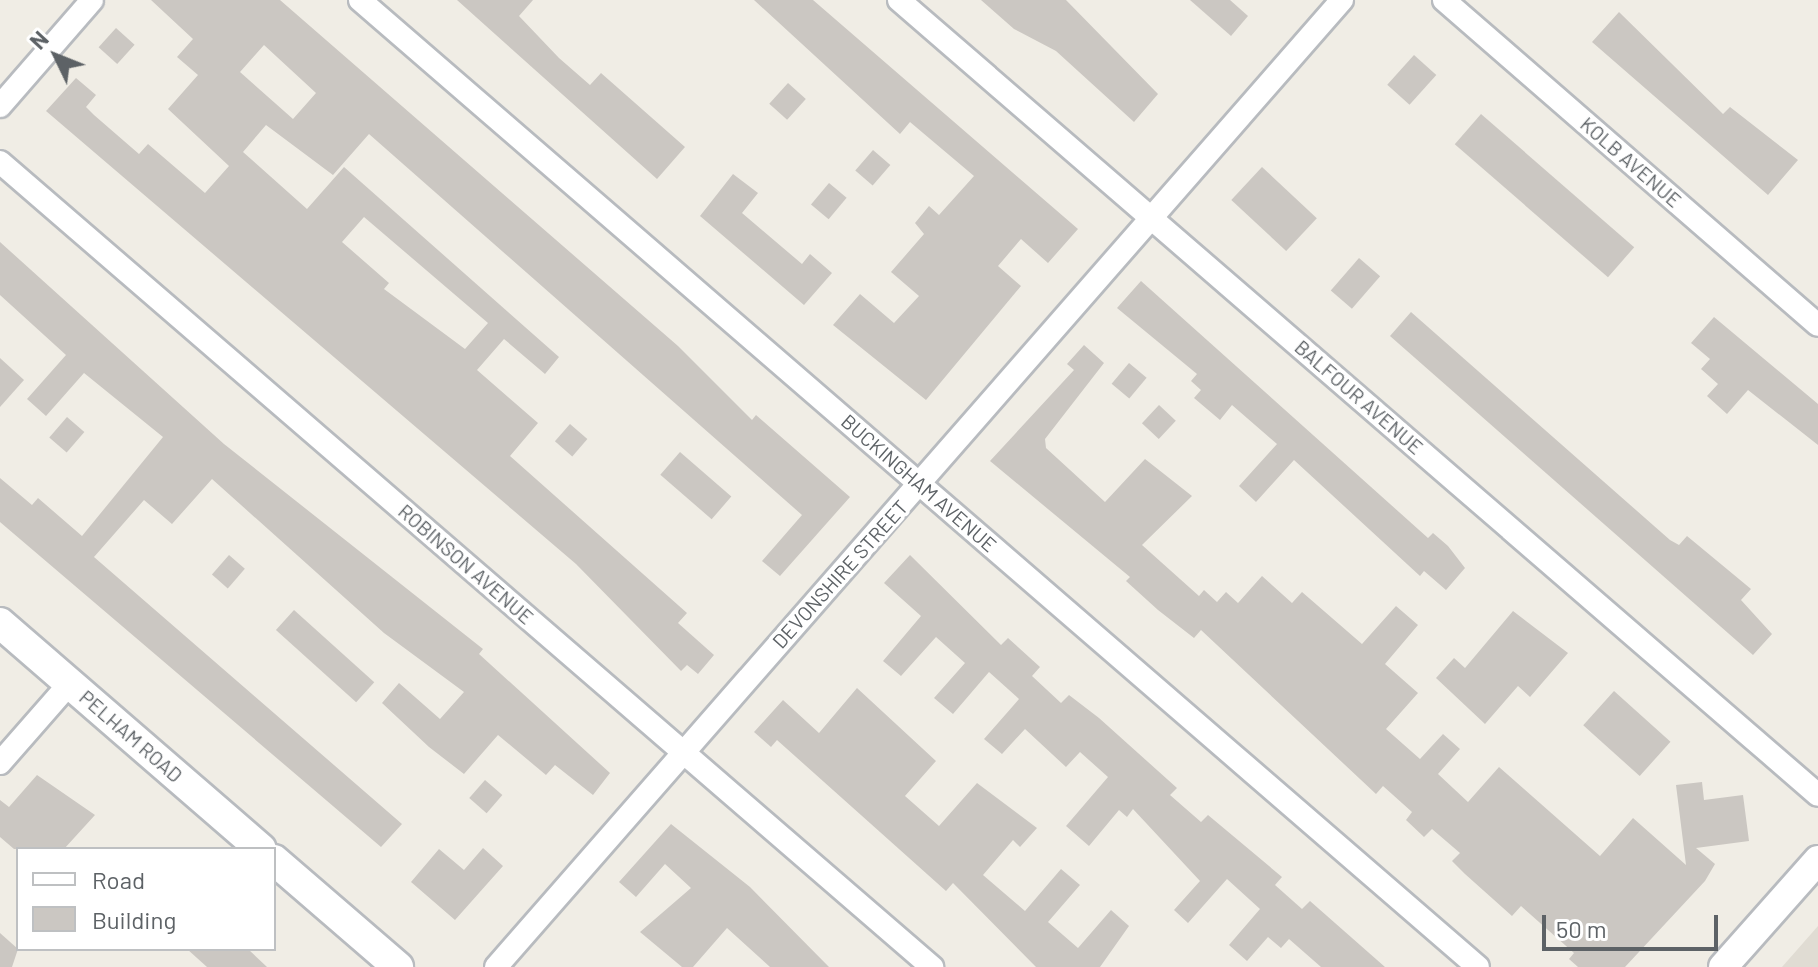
<!DOCTYPE html>
<style>
body{margin:0}
#map{position:relative;width:1818px;height:967px;overflow:hidden;background:#f0ede5;font-family:Barlow,sans-serif}
div>[style]{position:absolute}
.education>*{inset:0;background:#e0dcd3}
.building>*{inset:0;background:#cbc7c2;transform-origin:0 0}
.roads{filter:drop-shadow(2px 0 #b8bbbf) drop-shadow(-2px 0 #b8bbbf) drop-shadow(0 2px #b8bbbf) drop-shadow(0 -2px #b8bbbf)}
.minor>*{height:22px;margin:-11px;padding:0 11px;transform-origin:11px;border-radius:11px;background:#fff}
.tertiary>*{height:28px;margin:-14px;padding:0 14px;transform-origin:14px;border-radius:14px;background:#fff}
.secondary>*{height:30px;margin:-15px;padding:0 15px;transform-origin:15px;border-radius:15px;background:#fff}
span{translate:-50% -50%;white-space:nowrap;text-align:center;line-height:1.15;-webkit-text-stroke:7px #fff;paint-order:stroke}
.street-label{font-size:20px;color:#5d6266}
.legend{position:absolute;left:16px;top:847px;width:260px;height:104px;box-sizing:border-box;background:#fff;border:2px solid #bec0c2;margin:0;padding:10px 14px;list-style:none;font-size:24px;color:#5d6266}
.legend li{display:flex;align-items:center;gap:16px;height:40px}
.legend b{width:40px;border:2px solid #bec0c2}
.north{position:absolute;left:16px;top:16px;width:80px;height:80px;-webkit-text-stroke:6px #fff;paint-order:stroke;rotate:313deg;font-size:22px;font-weight:700;line-height:32px;text-align:center;color:#5d6266}
.north::after{content:'';display:block;margin:auto;width:28px;height:36px;background:#5d6266;clip-path:polygon(50% 0,100% 100%,50% 72%,0 100%)}
.scale{position:absolute;left:1542px;top:915px;width:176px;height:36px;box-sizing:border-box;border:4px solid #5d6266;border-top:0;padding-left:10px;font-size:24px;line-height:28px;white-space:nowrap;color:#5d6266;-webkit-text-stroke:6px #fff;paint-order:stroke}
</style>
<div id="map">
<div class="education">
<div style="clip-path:polygon(1818px 926px,1818px 967px,1782px 967px)"></div>
</div>
<div class="building">
<div style="clip-path:polygon(evenodd,151px 0,280px 0,678px 346px,752px 420px,756px 415px,850px 497px,780px 576px,762px 561px,802px 515px,369px 134px,333px 175px,266px 125px,243px 152px,307px 209px,344px 167px,559px 357px,545px 374px,504px 339px,477px 370px,538px 423px,510px 456px,687px 613px,678px 623px,714px 655px,698px 674px,687px 665px,681px 671px,576px 564px,46px 111px,76px 78px,96px 95px,86px 107px,94px 115px,139px 154px,148px 144px,205px 193px,229px 166px,168px 109px,198px 75px,177px 57px,193px 39px,151px 0,264px 45px,316px 93px,293px 119px,240px 72px,264px 45px,151px 0,364px 217px,488px 323px,465px 349px,384px 289px,389px 283px,342px 242px,364px 217px)"></div>
<div style="clip-path:polygon(457px 0,533px 0,519px 16px,559px 58px,590px 85px,601px 73px,685px 147px,657px 179px)"></div>
<div style="clip-path:polygon(754px 0,813px 0,1078px 229px,1048px 263px,1021px 239px,998px 266px,1021px 286px,926px 400px,833px 325px,860px 294px,894px 323px,919px 296px,891px 272px,924px 234px,915px 223px,929px 206px,939px 215px,974px 176px,910px 122px,900px 134px)"></div>
<div style="clip-path:polygon(981px 0,1066px 0,1158px 94px,1134px 122px,1056px 51px,1014px 29px)"></div>
<div style="clip-path:polygon(1190px 0,1230px 0,1248px 16px,1231px 36px)"></div>
<div style="clip-path:polygon(1619px 12px,1723px 114px,1730px 107px,1798px 160px,1768px 195px,1592px 42px)"></div>
<div style="left:116px;top:28px;width:25px;height:26px;rotate:42deg"></div>
<div style="left:1414px;top:55px;width:30px;height:40px;rotate:42deg"></div>
<div style="left:788px;top:83px;width:24px;height:28px;rotate:42deg"></div>
<div style="left:1481px;top:114px;width:203px;height:40px;rotate:41deg"></div>
<div style="left:873px;top:150px;width:23px;height:27px;rotate:41deg"></div>
<div style="left:1262px;top:167px;width:75px;height:45px;rotate:43deg"></div>
<div style="clip-path:polygon(733px 174px,758px 193px,742px 213px,802px 264px,810px 254px,832px 273px,804px 305px,700px 216px)"></div>
<div style="left:829px;top:183px;width:23px;height:28px;rotate:40deg"></div>
<div style="clip-path:polygon(0 242px,224px 444px,483px 649px,479px 654px,610px 773px,593px 795px,555px 765px,546px 775px,498px 735px,464px 774px,429px 747px,382px 703px,399px 683px,440px 719px,464px 692px,384px 633px,212px 479px,172px 524px,144px 500px,94px 557px,402px 824px,381px 847px,0 522px,0 478px,32px 505px,38px 498px,82px 536px,163px 437px,84px 373px,46px 416px,27px 399px,66px 355px,0 295px)"></div>
<div style="left:1359px;top:258px;width:28px;height:43px;rotate:41deg"></div>
<div style="clip-path:polygon(1141px 281px,1428px 538px,1433px 533px,1448px 546px,1465px 568px,1446px 590px,1424px 571px,1420px 576px,1294px 460px,1256px 502px,1239px 486px,1277px 444px,1232px 405px,1220px 420px,1194px 398px,1201px 390px,1191px 381px,1197px 374px,1117px 308px)"></div>
<div style="clip-path:polygon(1411px 312px,1670px 540px,1679px 545px,1687px 536px,1751px 589px,1741px 600px,1772px 634px,1753px 655px,1390px 336px)"></div>
<div style="clip-path:polygon(1714px 317px,1818px 404px,1818px 445px,1748px 390px,1727px 414px,1707px 396px,1718px 384px,1701px 369px,1710px 359px,1691px 343px)"></div>
<div style="clip-path:polygon(1084px 345px,1104px 363px,1045px 439px,1046px 448px,1105px 502px,1145px 459px,1192px 496px,1142px 545px,1199px 596px,1204px 590px,1217px 602px,1226px 592px,1238px 603px,1262px 576px,1292px 603px,1302px 592px,1362px 644px,1396px 606px,1418px 625px,1385px 664px,1418px 693px,1386px 729px,1420px 759px,1443px 734px,1460px 749px,1438px 774px,1468px 802px,1499px 767px,1600px 856px,1633px 818px,1686px 865px,1676px 785px,1702px 782px,1704px 800px,1743px 795px,1749px 841px,1696px 848px,1715px 864px,1705px 881px,1625px 967px,1578px 967px,1569px 959px,1574px 953px,1521px 906px,1512px 916px,1465px 874px,1452px 861px,1460px 853px,1432px 829px,1424px 837px,1406px 820px,1412px 812px,1383px 786px,1376px 794px,1201px 630px,1194px 638px,1158px 610px,1126px 581px,1130px 577px,990px 461px,1074px 370px,1067px 364px)"></div>
<div style="clip-path:polygon(0 358px,24px 380px,0 407px)"></div>
<div style="left:1129px;top:363px;width:23px;height:27px;rotate:40deg"></div>
<div style="left:1159px;top:405px;width:23px;height:25px;rotate:43deg"></div>
<div style="left:67px;top:417px;width:23px;height:27px;rotate:41deg"></div>
<div style="left:570px;top:424px;width:23px;height:23px;rotate:41deg"></div>
<div style="left:680px;top:452px;width:68px;height:30px;rotate:41deg"></div>
<div style="left:229px;top:555px;width:21px;height:26px;rotate:41deg"></div>
<div style="clip-path:polygon(910px 555px,1001px 645px,1008px 638px,1040px 667px,1032px 676px,1061px 703px,1069px 695px,1099px 718px,1177px 788px,1170px 795px,1201px 822px,1208px 815px,1282px 877px,1275px 885px,1302px 909px,1310px 901px,1385px 967px,1321px 967px,1289px 939px,1281px 948px,1268px 937px,1247px 961px,1229px 945px,1260px 909px,1227px 879px,1188px 923px,1174px 910px,1200px 881px,1133px 809px,1127px 817px,1119px 810px,1089px 846px,1066px 826px,1108px 777px,1080px 752px,1066px 767px,1025px 729px,1002px 754px,984px 739px,1019px 699px,989px 672px,953px 714px,934px 698px,965px 663px,936px 637px,901px 676px,883px 661px,921px 616px,884px 583px)"></div>
<div style="left:294px;top:610px;width:108px;height:27px;rotate:42deg"></div>
<div style="clip-path:polygon(1513px 611px,1568px 653px,1530px 697px,1518px 686px,1485px 724px,1436px 678px,1454px 658px,1465px 668px)"></div>
<div style="clip-path:polygon(857px 688px,936px 761px,905px 796px,939px 826px,977px 783px,1037px 828px,1020px 847px,1013px 840px,983px 875px,1025px 911px,1061px 869px,1080px 885px,1048px 922px,1078px 948px,1111px 910px,1129px 926px,1100px 967px,1036px 967px,953px 883px,946px 891px,777px 740px,771px 747px,754px 732px,783px 700px,819px 733px)"></div>
<div style="left:1614px;top:691px;width:76px;height:46px;rotate:42deg"></div>
<div style="clip-path:polygon(37px 775px,95px 815px,64px 849px,14px 849px,0 837px,0 800px,9px 807px)"></div>
<div style="left:485px;top:780px;width:23px;height:24px;rotate:41deg"></div>
<div style="clip-path:polygon(671px 824px,750px 887px,829px 967px,770px 967px,727px 928px,693px 967px,682px 967px,640px 932px,691px 888px,665px 864px,636px 897px,619px 882px)"></div>
<div style="clip-path:polygon(483px 848px,503px 866px,455px 920px,411px 882px,439px 849px,464px 870px)"></div>
<div style="clip-path:polygon(0 933px,18px 949px,12px 967px,0 967px)"></div>
<div style="clip-path:polygon(187px 949px,248px 949px,267px 967px,207px 967px)"></div>
</div>
<div class="roads">
<div class="minor">
<div style="left:360px;top:0;width:1478px;rotate:40.86deg"></div>
<div style="left:899px;top:0;width:1215px;rotate:40.86deg"></div>
<div style="left:1444px;top:0;width:495px;rotate:41deg"></div>
<div style="left:0;top:106px;width:140px;rotate:-49deg"></div>
<div style="left:0;top:162px;width:1232px;rotate:40.82deg"></div>
<div style="left:0;top:763px;width:106px;rotate:-48.8deg"></div>
<div style="left:496px;top:967px;width:1285px;rotate:-48.82deg"></div>
</div>
<div class="tertiary">
<div style="left:1723px;top:967px;width:143px;rotate:-48.4deg"></div>
</div>
<div class="secondary">
<div style="left:0;top:623px;width:345px;rotate:40.9deg"></div>
<div style="left:274px;top:860px;width:164px;rotate:40.8deg"></div>
</div>
</div>
<div class="street-label">
<span style="left:1631px;top:162px;rotate:41deg">KOLB AVENUE</span>
<span style="left:1359px;top:397px;rotate:41deg">BALFOUR AVENUE</span>
<span style="left:919px;top:483px;rotate:41deg">BUCKINGHAM AVENUE</span>
<span style="left:466px;top:564px;rotate:41deg">ROBINSON AVENUE</span>
<span style="left:840px;top:574px;rotate:-48deg">DEVONSHIRE STREET</span>
<span style="left:131px;top:736px;rotate:41deg">PELHAM ROAD</span>
</div>
<ul class="legend">
<li><b style="height:10px;background:#fff"></b>Road</li>
<li><b style="height:22px;background:#cbc7c2"></b>Building</li>
</ul>
<div class="north">N</div>
<div class="scale">50 m</div>
</div>
